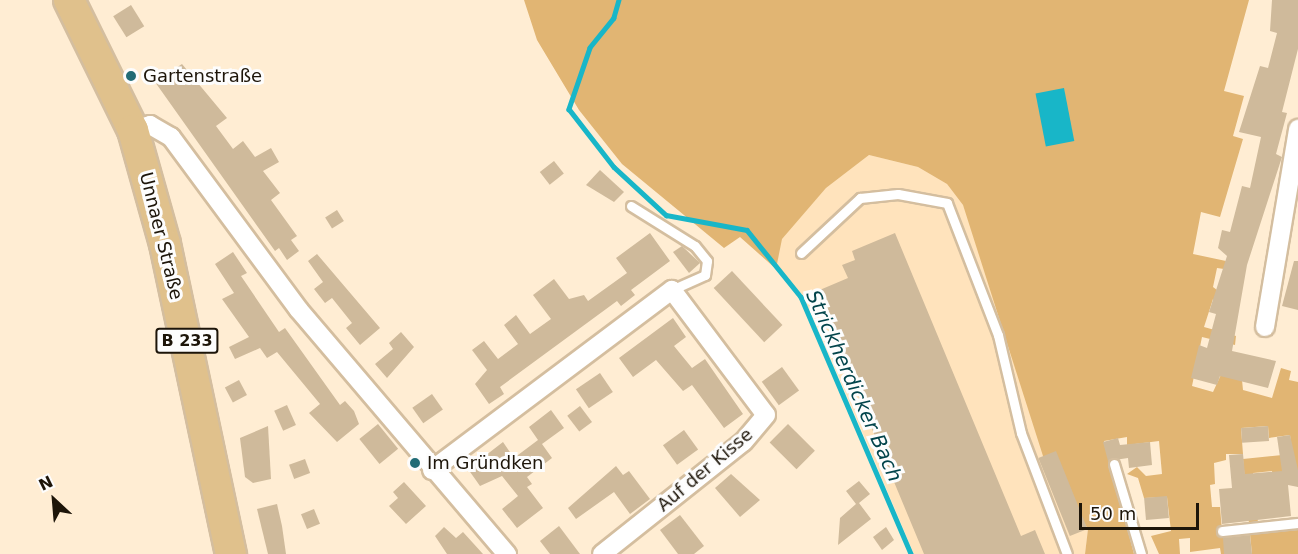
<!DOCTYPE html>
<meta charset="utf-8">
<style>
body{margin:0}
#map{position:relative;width:1298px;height:554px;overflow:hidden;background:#ffedd3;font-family:"DejaVu Sans",sans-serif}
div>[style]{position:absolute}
.built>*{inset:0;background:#ffe3bc}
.green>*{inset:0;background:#e1b573}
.water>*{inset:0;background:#18b6c8;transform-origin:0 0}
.stream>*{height:4.5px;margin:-2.25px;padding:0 2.25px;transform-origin:2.25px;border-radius:2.25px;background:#18b6c8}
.building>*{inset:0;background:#cfba9b;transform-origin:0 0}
.roads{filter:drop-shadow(2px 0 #d4be9f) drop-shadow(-2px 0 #d4be9f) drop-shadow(0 2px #d4be9f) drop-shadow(0 -2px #d4be9f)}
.lane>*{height:9px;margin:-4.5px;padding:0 4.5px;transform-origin:4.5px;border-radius:4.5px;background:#fff}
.street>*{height:18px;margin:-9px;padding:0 9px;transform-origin:9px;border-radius:9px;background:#fff}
.primary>*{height:30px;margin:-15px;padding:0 15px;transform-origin:15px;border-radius:15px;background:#e0c18c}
.dots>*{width:16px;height:16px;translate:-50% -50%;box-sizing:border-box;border:3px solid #fdfdfd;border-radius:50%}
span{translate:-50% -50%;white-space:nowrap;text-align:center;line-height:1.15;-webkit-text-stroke:6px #fdfdfd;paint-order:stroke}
.shield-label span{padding:2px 4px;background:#fdfdfd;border:2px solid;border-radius:4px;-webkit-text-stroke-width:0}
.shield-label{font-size:16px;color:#1d1509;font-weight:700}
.poi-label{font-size:18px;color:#1d1509}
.left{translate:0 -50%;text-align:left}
.street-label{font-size:18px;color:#1d1509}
.water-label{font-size:20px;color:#02444b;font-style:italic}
.north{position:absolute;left:24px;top:470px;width:60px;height:60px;-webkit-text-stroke:4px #fdfdfd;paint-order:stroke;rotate:334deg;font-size:16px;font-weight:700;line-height:24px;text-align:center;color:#1d1509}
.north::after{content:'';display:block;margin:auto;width:21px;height:27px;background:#1d1509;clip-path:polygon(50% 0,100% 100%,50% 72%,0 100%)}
.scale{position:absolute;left:1079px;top:503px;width:120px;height:27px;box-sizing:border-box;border:3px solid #1d1509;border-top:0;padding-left:8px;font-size:18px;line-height:21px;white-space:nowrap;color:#1d1509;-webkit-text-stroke:4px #fdfdfd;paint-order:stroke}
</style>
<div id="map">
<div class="built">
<div style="clip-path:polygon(869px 155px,918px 167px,947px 184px,963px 205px,1088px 529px,1085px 554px,914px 554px,812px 313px,776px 269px,781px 239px,826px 188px)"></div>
</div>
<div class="green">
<div style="clip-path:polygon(524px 0,1249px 0,1224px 91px,1244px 96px,1233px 136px,1243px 139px,1220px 217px,1201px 212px,1193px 254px,1226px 261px,1224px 269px,1217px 268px,1213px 287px,1237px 305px,1213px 299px,1204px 327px,1236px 336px,1235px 345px,1202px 337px,1192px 386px,1213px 392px,1225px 366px,1241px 370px,1243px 390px,1272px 398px,1281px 368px,1291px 371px,1289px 380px,1298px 382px,1298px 487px,1294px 482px,1273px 483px,1272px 471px,1253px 473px,1258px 523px,1249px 524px,1243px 459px,1292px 454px,1290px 435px,1269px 438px,1268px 426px,1241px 428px,1243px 454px,1226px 454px,1226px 460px,1214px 463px,1215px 484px,1210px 485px,1212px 507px,1220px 507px,1222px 531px,1217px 535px,1231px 536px,1233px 554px,1221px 554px,1220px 548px,1190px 552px,1190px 538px,1179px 539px,1180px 554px,1159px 554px,1151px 536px,1171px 531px,1167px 497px,1144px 498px,1138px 478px,1127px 474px,1137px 467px,1146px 476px,1162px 474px,1159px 441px,1127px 445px,1127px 437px,1104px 441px,1134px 554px,1085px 554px,1088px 529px,1043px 456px,963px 205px,947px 184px,918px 167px,869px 155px,826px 188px,782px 239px,776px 269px,740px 237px,724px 248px,622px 164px,579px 110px,537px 40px)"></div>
<div style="clip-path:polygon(1298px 530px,1298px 554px,1252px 554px,1250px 534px)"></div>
</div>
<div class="water">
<div style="left:1064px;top:88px;width:54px;height:29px;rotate:79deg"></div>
</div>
<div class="stream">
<div style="left:619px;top:0;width:19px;rotate:106deg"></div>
<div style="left:614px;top:18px;width:38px;rotate:129deg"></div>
<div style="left:590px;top:48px;width:65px;rotate:109deg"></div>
<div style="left:569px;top:109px;width:73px;rotate:52.2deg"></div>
<div style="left:614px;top:167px;width:71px;rotate:42.7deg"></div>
<div style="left:666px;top:215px;width:82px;rotate:10.5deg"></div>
<div style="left:747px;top:230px;width:86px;rotate:51.1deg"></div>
<div style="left:801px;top:297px;width:280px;rotate:66.8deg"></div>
</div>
<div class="building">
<div style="clip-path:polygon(1272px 0,1298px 0,1298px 49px,1282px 112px,1287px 113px,1276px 154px,1282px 157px,1247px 265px,1232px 351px,1276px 361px,1268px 388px,1220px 376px,1217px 385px,1191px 378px,1199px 345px,1207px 348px,1216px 314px,1209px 312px,1227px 256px,1218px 248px,1222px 230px,1230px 232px,1242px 186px,1250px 188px,1261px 137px,1239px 132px,1260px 66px,1268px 68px,1277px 33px,1270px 31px)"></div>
<div style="left:131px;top:5px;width:25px;height:21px;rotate:58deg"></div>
<div style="clip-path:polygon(182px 64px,227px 118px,216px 126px,233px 149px,243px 141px,255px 157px,271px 148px,279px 162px,263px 171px,280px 193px,271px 200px,297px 236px,291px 240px,299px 251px,287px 260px,279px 248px,275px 251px,155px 82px)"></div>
<div style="left:554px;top:161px;width:16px;height:18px;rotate:52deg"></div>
<div style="clip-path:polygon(600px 170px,624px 192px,614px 202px,586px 185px)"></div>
<div style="left:337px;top:210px;width:13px;height:14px;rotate:58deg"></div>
<div style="clip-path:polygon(650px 233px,670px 261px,631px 290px,635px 295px,621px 306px,617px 301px,500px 387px,504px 394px,489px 404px,475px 384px,487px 370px,472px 350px,484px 341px,498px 359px,518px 344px,504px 325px,516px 315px,530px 334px,551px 319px,533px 295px,554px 279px,569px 299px,584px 295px,588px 301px,627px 273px,616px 258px)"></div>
<div style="clip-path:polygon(895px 233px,1021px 536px,1035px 530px,1045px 554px,924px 554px,815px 292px,848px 278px,842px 265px,855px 260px,852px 251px)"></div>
<div style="clip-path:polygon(682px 246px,700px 263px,689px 273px,673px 252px)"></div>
<div style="clip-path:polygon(233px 252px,247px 273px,241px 276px,279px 332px,285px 328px,340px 405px,345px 401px,354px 411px,359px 424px,337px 442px,309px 413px,320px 404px,277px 352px,267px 358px,260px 348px,235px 359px,229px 347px,249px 337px,222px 299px,234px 293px,215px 264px)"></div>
<div style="clip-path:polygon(317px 254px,380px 328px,360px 345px,346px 328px,352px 323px,332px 298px,325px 303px,314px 289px,323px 282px,308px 261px)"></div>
<div style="clip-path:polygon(1294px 261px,1298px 261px,1298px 310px,1282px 306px)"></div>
<div style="left:732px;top:271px;width:74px;height:25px;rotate:47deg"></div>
<div style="clip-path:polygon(673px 318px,686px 337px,674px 346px,692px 368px,705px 359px,743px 414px,724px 428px,692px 385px,683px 391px,656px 360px,633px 377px,619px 358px)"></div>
<div style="clip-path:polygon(401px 332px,414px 347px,387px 378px,375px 364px,393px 349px,389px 343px)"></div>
<div style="left:782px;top:367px;width:29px;height:25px;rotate:54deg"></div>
<div style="left:600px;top:373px;width:23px;height:29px;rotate:56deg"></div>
<div style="left:239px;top:380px;width:17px;height:16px;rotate:62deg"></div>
<div style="left:432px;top:394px;width:19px;height:24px;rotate:55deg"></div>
<div style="left:287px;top:405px;width:22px;height:14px;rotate:66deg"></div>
<div style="left:580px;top:406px;width:20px;height:16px;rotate:53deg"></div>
<div style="clip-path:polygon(551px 410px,564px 428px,542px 444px,552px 458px,527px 477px,532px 484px,527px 487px,543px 508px,517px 528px,502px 509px,518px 496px,502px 476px,480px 486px,468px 469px,503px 442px,514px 458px,538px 440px,529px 427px)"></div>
<div style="left:378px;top:424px;width:32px;height:24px;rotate:51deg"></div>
<div style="left:788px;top:424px;width:38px;height:26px;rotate:45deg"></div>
<div style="clip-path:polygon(268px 426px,271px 479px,253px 483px,245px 477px,240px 438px)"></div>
<div style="left:1268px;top:426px;width:15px;height:27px;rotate:86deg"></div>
<div style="left:684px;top:430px;width:24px;height:26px;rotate:54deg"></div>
<div style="clip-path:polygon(1290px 435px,1298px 470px,1298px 487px,1288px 485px,1291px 516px,1222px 524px,1219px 489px,1232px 488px,1229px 455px,1243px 454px,1245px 474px,1282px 471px,1277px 437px)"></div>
<div style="clip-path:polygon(1118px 438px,1120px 445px,1150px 442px,1152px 465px,1129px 468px,1128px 458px,1108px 461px,1103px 442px)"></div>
<div style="left:1056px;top:451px;width:84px;height:19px;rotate:68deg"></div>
<div style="left:305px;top:459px;width:15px;height:17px;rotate:70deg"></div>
<div style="clip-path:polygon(616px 466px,623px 475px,629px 471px,650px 499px,630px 514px,614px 492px,576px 519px,568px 508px)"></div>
<div style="clip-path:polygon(731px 474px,760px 500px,740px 517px,715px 488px)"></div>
<div style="clip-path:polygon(859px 481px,870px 494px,859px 503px,871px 519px,838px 545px,840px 518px,856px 504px,846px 491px)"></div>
<div style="clip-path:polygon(404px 482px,426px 506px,406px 524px,389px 506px,398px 498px,393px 492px)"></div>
<div style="left:1167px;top:496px;width:22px;height:23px;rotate:85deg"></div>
<div style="clip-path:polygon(277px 504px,282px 526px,286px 554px,268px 554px,257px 509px)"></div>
<div style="left:314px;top:509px;width:16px;height:14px;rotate:68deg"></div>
<div style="clip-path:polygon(680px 515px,704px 546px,694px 554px,678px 554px,660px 530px)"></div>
<div style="clip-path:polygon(559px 526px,580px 554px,550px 554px,540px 541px)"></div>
<div style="clip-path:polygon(444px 527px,456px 538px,463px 532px,483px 554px,447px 554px,435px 536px)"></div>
<div style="clip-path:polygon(886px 527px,894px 540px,882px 550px,873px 537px)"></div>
<div style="clip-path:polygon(1250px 535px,1252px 554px,1224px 554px,1223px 538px)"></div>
</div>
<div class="roads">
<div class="lane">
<div style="left:631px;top:206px;width:75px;rotate:32deg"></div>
<div style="left:695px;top:246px;width:19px;rotate:51deg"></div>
<div style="left:707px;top:261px;width:14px;rotate:98deg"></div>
<div style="left:705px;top:275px;width:36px;rotate:156deg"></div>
<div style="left:801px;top:253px;width:81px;rotate:-43deg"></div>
<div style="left:860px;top:198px;width:38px;rotate:-6deg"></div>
<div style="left:898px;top:194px;width:50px;rotate:10.4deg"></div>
<div style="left:947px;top:203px;width:142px;rotate:68.9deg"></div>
<div style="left:998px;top:335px;width:101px;rotate:76.8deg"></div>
<div style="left:1021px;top:433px;width:129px;rotate:69.2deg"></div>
<div style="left:1114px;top:464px;width:94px;rotate:73.3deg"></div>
<div style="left:1222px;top:531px;width:76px;rotate:-6deg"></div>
</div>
<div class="street">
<div style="left:133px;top:130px;width:18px;rotate:-16deg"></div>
<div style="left:150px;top:125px;width:24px;rotate:30deg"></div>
<div style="left:171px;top:137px;width:215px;rotate:53.5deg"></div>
<div style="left:299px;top:310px;width:321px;rotate:49.6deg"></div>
<div style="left:1265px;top:327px;width:201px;rotate:-80.5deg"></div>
<div style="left:432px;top:470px;width:300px;rotate:-36.9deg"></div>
<div style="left:672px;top:290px;width:156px;rotate:53.1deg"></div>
<div style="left:766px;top:415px;width:35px;rotate:130deg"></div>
<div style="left:743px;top:442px;width:180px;rotate:141.5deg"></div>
</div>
<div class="primary">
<div style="left:69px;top:0;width:145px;rotate:63.8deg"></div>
<div style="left:133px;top:130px;width:118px;rotate:74.3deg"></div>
<div style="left:165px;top:244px;width:317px;rotate:78deg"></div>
</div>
</div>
<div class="dots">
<div style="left:131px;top:76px;background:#226c76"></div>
<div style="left:415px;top:463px;background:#226c76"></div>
</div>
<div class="shield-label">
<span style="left:187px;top:341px">B 233</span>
</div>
<div class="poi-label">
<span class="left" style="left:143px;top:76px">Gartenstraße</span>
<span class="left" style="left:427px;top:463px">Im Gründken</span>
</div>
<div class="street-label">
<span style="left:161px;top:236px;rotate:76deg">Unnaer Straße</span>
<span style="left:705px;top:470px;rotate:-40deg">Auf der Kisse</span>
</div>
<div class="water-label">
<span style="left:854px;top:386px;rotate:66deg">Strickherdicker Bach</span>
</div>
<div class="north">N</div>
<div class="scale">50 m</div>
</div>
